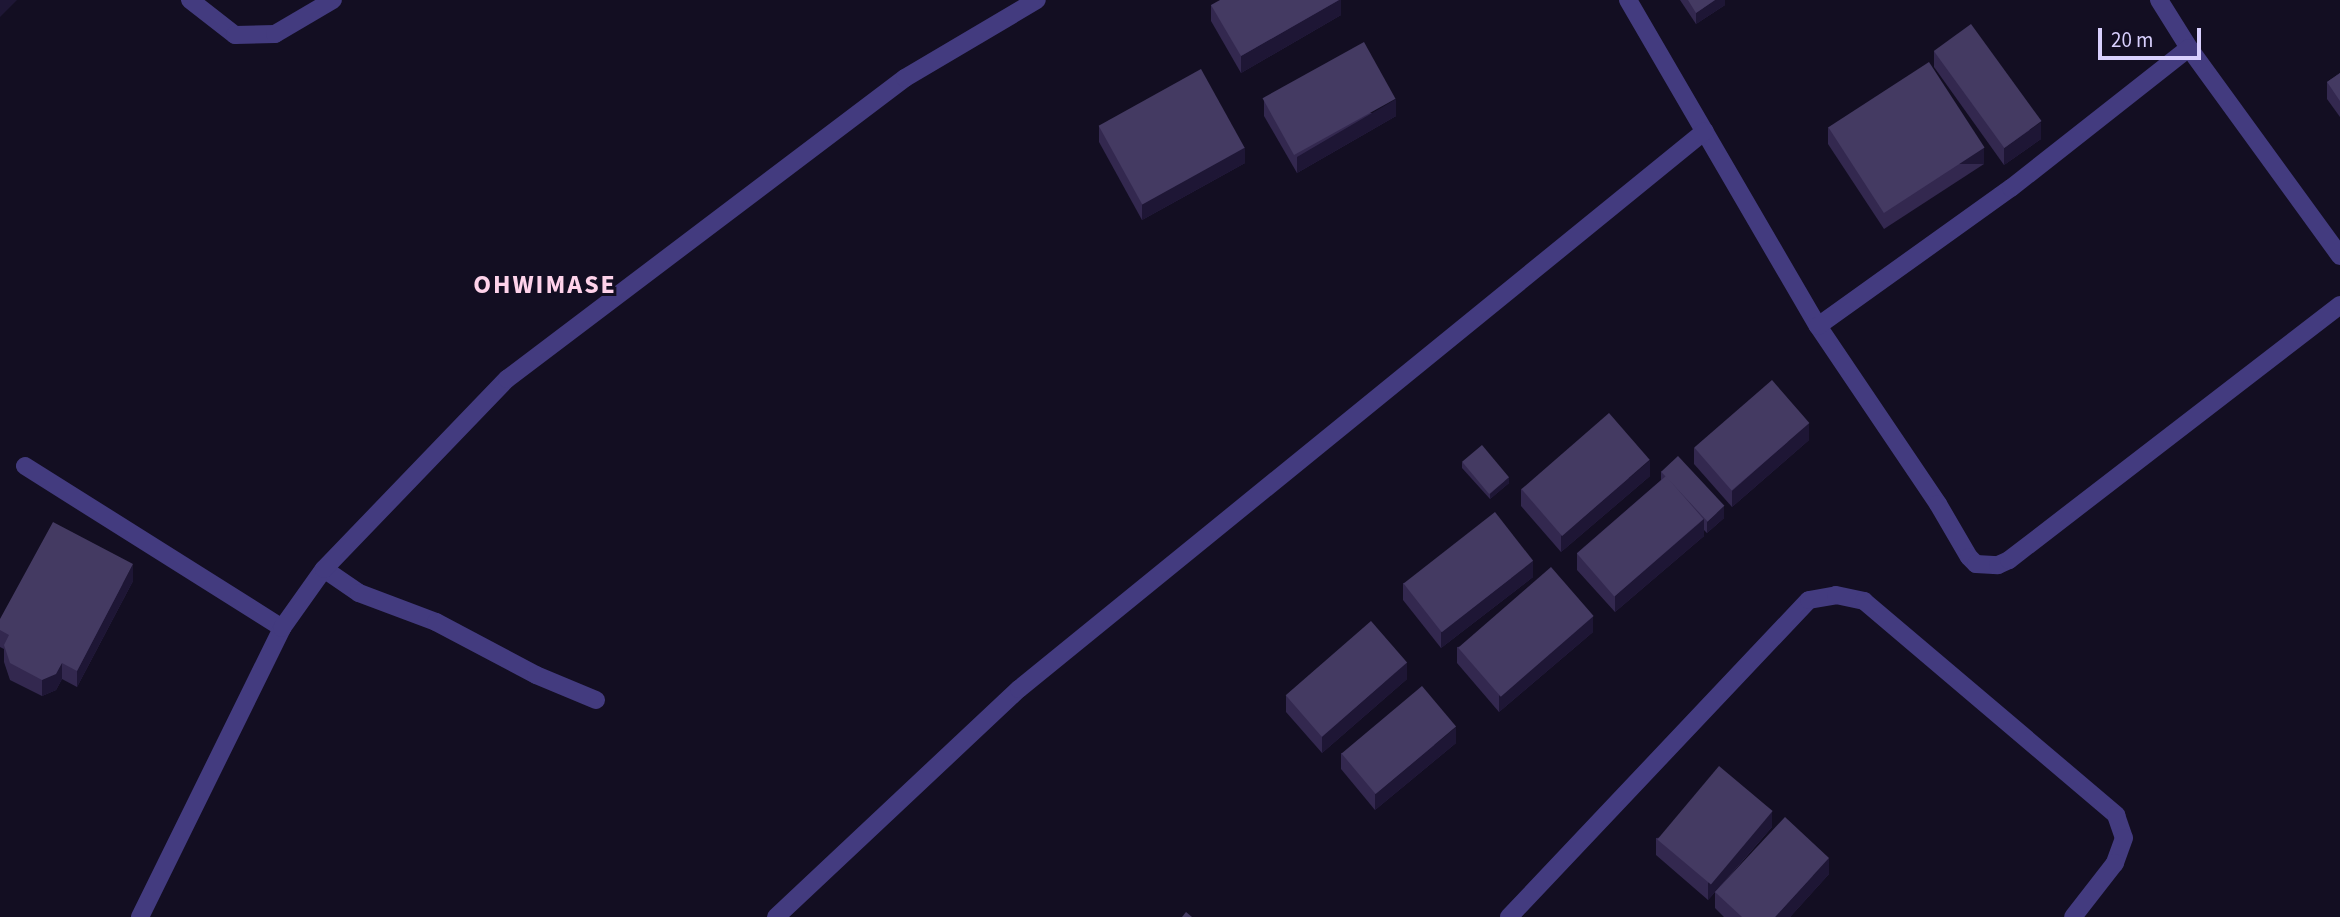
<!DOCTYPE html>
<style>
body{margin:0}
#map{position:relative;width:2340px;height:917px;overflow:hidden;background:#130e22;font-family:"Source Sans 3",sans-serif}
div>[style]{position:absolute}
.minor>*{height:18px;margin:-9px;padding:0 9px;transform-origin:9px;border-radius:9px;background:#433b7f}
.wall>*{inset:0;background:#33284f}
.shaded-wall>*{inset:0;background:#1e1635;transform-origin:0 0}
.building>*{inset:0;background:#443a62;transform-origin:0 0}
span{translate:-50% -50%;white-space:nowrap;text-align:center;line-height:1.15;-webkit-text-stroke:6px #130e22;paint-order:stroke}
.district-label{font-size:26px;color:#fed2ea;font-weight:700;letter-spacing:2px}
.scale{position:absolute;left:2098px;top:28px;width:103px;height:32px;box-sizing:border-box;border:4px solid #d9d0fe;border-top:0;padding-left:9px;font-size:21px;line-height:24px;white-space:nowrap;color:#d9d0fe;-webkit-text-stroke:5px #130e22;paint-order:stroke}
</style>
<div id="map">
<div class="minor">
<div style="left:190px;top:0;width:57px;rotate:37.9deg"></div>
<div style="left:235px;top:35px;width:40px;rotate:-1.4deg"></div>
<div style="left:275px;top:34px;width:67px;rotate:-30.4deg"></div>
<div style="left:1628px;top:0;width:377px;rotate:59.8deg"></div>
<div style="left:1818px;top:326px;width:215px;rotate:56deg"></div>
<div style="left:1938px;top:504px;width:61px;rotate:59.7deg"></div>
<div style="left:1969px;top:557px;width:10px;rotate:45deg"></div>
<div style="left:1976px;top:564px;width:22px;rotate:3deg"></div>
<div style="left:1998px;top:565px;width:12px;rotate:-24deg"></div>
<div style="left:2009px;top:560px;width:418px;rotate:-37.6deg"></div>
<div style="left:2159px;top:0;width:57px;rotate:58deg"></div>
<div style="left:2189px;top:48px;width:257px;rotate:54deg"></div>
<div style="left:1818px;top:326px;width:237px;rotate:-35.6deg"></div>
<div style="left:2011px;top:188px;width:226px;rotate:-38.2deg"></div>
<div style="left:25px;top:466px;width:304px;rotate:32.2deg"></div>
<div style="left:324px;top:569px;width:42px;rotate:34.4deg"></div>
<div style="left:359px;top:593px;width:82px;rotate:20.6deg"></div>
<div style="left:436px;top:622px;width:113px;rotate:27.9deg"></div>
<div style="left:536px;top:675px;width:65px;rotate:22.6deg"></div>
<div style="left:140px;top:917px;width:322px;rotate:-63.8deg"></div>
<div style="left:282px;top:628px;width:72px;rotate:-54.6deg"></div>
<div style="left:324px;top:569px;width:264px;rotate:-46.1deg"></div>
<div style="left:507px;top:379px;width:499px;rotate:-37.1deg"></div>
<div style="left:905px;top:78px;width:153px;rotate:-30.6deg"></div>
<div style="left:776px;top:917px;width:333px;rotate:-43.2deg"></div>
<div style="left:1019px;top:689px;width:884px;rotate:-39.13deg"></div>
<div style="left:1509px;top:917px;width:436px;rotate:-46.6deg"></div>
<div style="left:1809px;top:600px;width:27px;rotate:-10deg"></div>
<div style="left:1836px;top:595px;width:29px;rotate:12deg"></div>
<div style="left:1864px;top:601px;width:331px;rotate:40.3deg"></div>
<div style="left:2116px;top:815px;width:24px;rotate:71deg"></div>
<div style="left:2124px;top:838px;width:27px;rotate:110deg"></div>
<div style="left:2115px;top:863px;width:68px;rotate:127.9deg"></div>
</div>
<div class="wall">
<div style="clip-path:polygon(1341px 0,1341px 15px,1241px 73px,1211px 21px,1211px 5px)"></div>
<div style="clip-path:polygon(1680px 0,1725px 0,1725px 5px,1696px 24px)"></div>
<div style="clip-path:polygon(1934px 51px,2041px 139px,2004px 165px,1934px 67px)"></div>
<div style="clip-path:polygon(2340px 73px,2340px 117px,2327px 99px,2327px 82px)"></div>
<div style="clip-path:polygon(1264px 100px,1396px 116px,1297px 173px,1264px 116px)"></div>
<div style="clip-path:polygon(1099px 126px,1245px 163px,1142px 220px,1099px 142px)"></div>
<div style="clip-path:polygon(1828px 127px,1984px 164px,1884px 229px,1828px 144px)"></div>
<div style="clip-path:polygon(1809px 440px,1732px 507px,1694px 464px,1694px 448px)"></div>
<div style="clip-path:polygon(1462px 462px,1509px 483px,1490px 499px,1462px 468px)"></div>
<div style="clip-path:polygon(1661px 471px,1724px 518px,1707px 533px,1704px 530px,1704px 536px,1615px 612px,1577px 570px,1577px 553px,1661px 480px)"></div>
<div style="clip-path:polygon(1650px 476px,1561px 552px,1521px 506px,1521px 489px)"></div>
<div style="clip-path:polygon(1533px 577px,1441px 648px,1403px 600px,1403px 583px)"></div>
<div style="clip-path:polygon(133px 581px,77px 687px,62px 679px,56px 690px,42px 696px,10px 680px,4px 662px,4px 649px,0 647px,0 619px)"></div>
<div style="clip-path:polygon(1593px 632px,1499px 712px,1457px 663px,1457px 647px)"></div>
<div style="clip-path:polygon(1407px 679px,1322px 753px,1286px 712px,1286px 696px)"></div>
<div style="clip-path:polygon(1456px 743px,1375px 810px,1341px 769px,1341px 753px)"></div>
<div style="clip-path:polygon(1772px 827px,1721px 886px,1829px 874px,1790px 917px,1724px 917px,1715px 908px,1715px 892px,1708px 900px,1656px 855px,1656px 838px)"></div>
</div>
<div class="shaded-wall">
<div style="clip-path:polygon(0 0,17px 0,0 17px)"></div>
<div style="clip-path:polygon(1339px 0,1341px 0,1341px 15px,1241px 73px,1241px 56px)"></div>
<div style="clip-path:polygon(1715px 0,1725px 0,1725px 5px,1696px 24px,1696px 13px)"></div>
<div style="clip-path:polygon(1396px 99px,1396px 116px,1297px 173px,1297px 157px)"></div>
<div style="clip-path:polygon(2041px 122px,2041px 139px,2004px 165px,2004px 148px)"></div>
<div style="clip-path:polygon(1245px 147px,1245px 163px,1142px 220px,1142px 203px)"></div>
<div style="left:1984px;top:148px;width:16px;height:119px;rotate:90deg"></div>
<div style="clip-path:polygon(1809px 423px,1809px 440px,1732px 507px,1732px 491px)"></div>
<div style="clip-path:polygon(1650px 460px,1650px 476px,1561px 552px,1561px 536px)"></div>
<div style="clip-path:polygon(1509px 477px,1509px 483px,1490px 499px,1490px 494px)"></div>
<div style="clip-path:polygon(1724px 506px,1724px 518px,1707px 533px,1707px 522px)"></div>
<div style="clip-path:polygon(1704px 519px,1704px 536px,1615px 612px,1615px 596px)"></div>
<div style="clip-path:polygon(1533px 561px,1533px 577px,1441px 648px,1441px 632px)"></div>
<div style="clip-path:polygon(133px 564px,133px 581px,77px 687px,77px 671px)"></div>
<div style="clip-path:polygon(1593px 616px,1593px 632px,1499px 712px,1499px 696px)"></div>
<div style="clip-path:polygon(1407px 662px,1407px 679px,1322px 753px,1322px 737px)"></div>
<div style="clip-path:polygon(62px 663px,62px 679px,56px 690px,42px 696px,42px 680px)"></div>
<div style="clip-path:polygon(1456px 727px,1456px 743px,1375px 810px,1375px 794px)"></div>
<div style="clip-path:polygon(1772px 811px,1772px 827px,1708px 900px,1708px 883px)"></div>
<div style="clip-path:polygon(1829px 858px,1829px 874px,1790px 917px,1775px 917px)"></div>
</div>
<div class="building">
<div style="clip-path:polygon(1220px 0,1339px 0,1241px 56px,1211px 5px)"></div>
<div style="clip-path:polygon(1688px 0,1715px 0,1696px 13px)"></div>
<div style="left:1971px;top:24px;width:120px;height:46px;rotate:54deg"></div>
<div style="left:1364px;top:42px;width:65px;height:116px;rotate:61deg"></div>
<div style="left:1929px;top:62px;width:102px;height:120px;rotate:57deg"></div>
<div style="left:1201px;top:69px;width:90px;height:117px;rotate:61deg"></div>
<div style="clip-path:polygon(2340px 73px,2340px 101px,2327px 82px)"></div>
<div style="left:1772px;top:380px;width:57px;height:103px;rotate:49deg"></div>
<div style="left:1609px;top:413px;width:62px;height:116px;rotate:49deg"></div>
<div style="left:1482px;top:445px;width:42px;height:26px;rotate:50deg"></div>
<div style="left:1678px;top:456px;width:68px;height:23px;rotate:47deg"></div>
<div style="left:1666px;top:476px;width:57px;height:118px;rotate:49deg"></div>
<div style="left:1495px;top:512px;width:62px;height:116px;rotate:52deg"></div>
<div style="clip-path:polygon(53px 522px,133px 564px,77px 671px,62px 663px,56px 674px,42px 680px,10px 663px,4px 645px,9px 635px,0 630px,0 619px)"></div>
<div style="left:1551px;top:567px;width:65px;height:123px;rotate:49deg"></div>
<div style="left:1371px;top:621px;width:55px;height:113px;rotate:49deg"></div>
<div style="left:1422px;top:686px;width:53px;height:105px;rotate:50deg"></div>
<div style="left:1719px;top:766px;width:70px;height:96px;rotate:40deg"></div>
<div style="clip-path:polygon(1785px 817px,1829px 858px,1775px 917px,1742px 917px,1715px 892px)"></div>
<div style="clip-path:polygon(1186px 912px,1192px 917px,1182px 917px)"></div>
</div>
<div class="district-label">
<span style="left:545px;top:285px">OHWIMASE</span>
</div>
<div class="scale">20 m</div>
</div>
